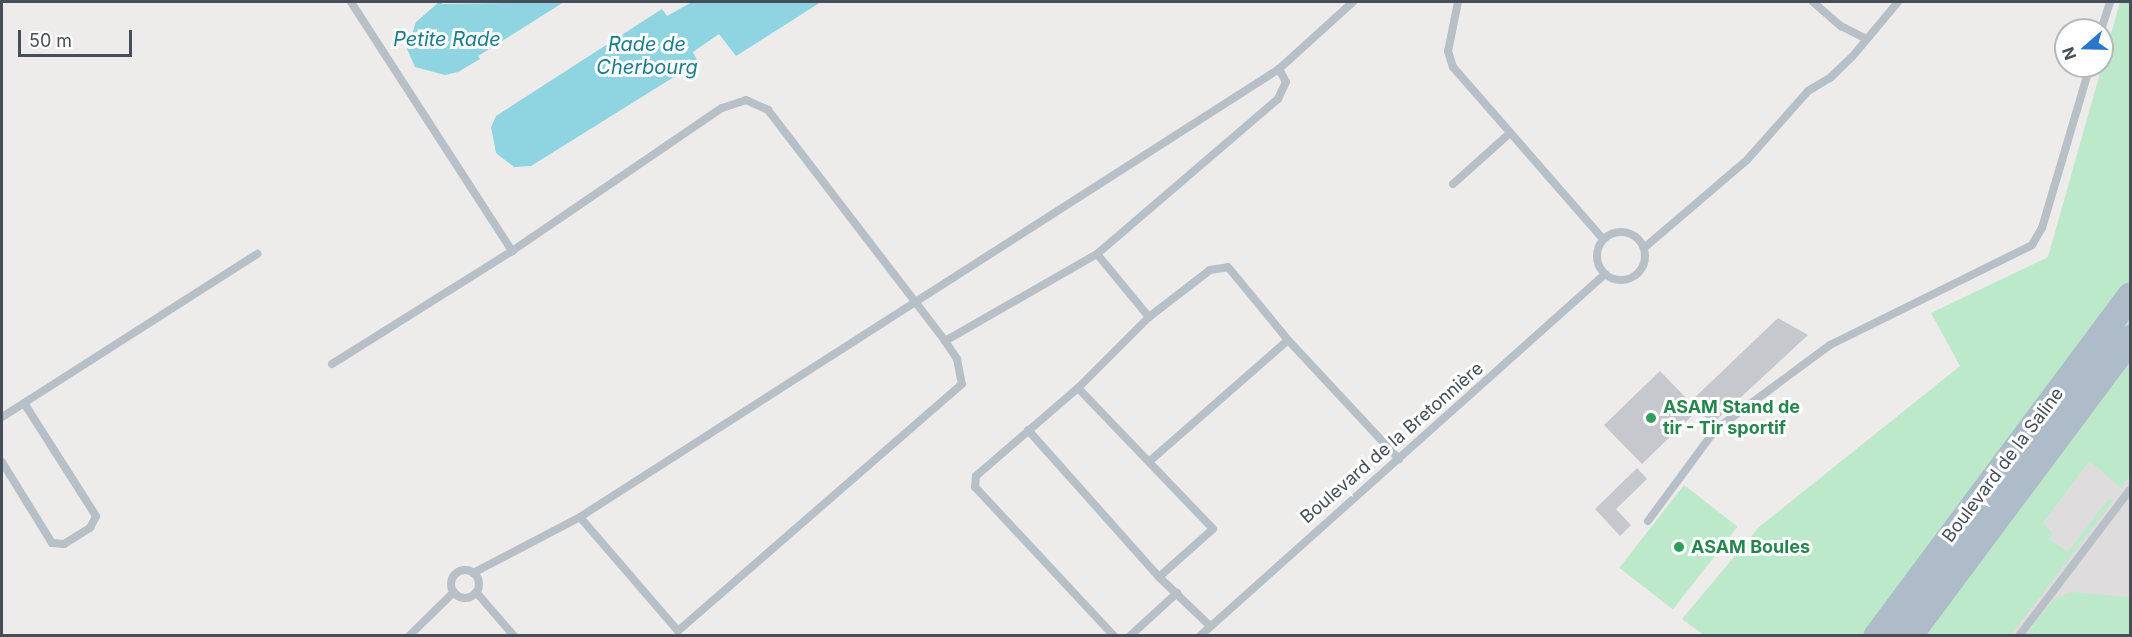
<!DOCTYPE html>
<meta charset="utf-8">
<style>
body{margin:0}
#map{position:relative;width:2132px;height:637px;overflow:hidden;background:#eeebeb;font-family:Inter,sans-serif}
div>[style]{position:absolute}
.education>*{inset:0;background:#dfdcdd}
.green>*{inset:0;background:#bde9cb;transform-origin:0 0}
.water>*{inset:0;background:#8ed4e1}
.building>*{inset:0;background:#c6c8ce}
.lane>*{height:8px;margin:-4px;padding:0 4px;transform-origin:4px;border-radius:4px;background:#b8c0c7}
.lane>.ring{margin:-4px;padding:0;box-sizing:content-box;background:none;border:8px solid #b8c0c7;border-radius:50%}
.primary>*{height:27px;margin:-13.5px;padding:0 13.5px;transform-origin:13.5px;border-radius:13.5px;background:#adbcc8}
.dots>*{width:16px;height:16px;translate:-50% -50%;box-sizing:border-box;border:3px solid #fff;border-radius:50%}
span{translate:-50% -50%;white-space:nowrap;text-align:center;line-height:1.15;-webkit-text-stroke:6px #fff;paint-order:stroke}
.leisure-label{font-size:18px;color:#27864d;font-weight:700}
.left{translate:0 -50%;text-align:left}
.street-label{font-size:18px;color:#464f57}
.water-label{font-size:20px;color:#1a7c8f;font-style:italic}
.frame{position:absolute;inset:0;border:3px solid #464f57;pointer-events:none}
.north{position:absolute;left:2054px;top:18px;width:60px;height:60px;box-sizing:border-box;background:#fff;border:2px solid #b5b9bc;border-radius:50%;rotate:250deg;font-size:16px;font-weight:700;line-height:24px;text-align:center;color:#464f57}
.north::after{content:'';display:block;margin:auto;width:21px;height:27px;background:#2a77c9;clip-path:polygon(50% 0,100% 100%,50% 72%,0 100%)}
.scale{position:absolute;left:18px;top:30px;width:114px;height:27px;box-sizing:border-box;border:3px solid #464f57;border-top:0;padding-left:8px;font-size:18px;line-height:21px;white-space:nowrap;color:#464f57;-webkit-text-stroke:4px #fff;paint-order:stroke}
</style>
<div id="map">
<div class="education">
<div style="clip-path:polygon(2130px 408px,2130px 635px,1960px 636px,2043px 523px)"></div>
</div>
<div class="green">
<div style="clip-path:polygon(2120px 2px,2130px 2px,2130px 475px,2121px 488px,2090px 461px,2043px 523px,2053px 534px,2049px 539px,2068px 552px,2109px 498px,2113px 501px,2011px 635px,1705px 636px,1682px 619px,1759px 527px,1960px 366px,1931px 313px,2048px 257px)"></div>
<div style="left:1684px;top:485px;width:68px;height:105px;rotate:38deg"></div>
<div style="clip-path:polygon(2071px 592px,2130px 597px,2130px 635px,2026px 635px,2053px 600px)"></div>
</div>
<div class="water">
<div style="clip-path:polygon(439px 2px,443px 4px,564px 2px,478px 56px,480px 59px,458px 72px,445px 75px,415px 67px,407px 49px,416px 22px)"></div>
<div style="clip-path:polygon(692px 2px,821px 2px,736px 56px,719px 34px,693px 52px,698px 62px,531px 166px,514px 167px,496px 153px,491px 127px,496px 116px,662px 9px,667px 16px)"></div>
</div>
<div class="building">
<div style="clip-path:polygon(1778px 318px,1808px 335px,1712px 424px,1698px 410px,1642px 464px,1604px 425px,1660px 371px,1690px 402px)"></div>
<div style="clip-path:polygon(1637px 468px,1647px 479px,1616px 509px,1631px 525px,1620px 536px,1595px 509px)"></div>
</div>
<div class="lane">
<div style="left:351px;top:2px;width:297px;rotate:57.1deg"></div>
<div style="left:1458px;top:2px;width:50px;rotate:101.5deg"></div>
<div style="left:1448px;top:51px;width:17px;rotate:73deg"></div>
<div style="left:1453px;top:67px;width:228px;rotate:48.9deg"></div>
<div style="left:1813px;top:2px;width:37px;rotate:41deg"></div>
<div style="left:1841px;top:26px;width:28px;rotate:27deg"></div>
<div style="left:2101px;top:30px;width:29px;rotate:-72deg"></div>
<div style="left:1453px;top:184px;width:76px;rotate:-41.8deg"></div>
<div class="ring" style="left:1597px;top:232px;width:40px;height:40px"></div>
<div style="left:1644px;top:248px;width:135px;rotate:-40.5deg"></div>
<div style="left:1747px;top:160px;width:92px;rotate:-48.5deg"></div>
<div style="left:1808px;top:91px;width:26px;rotate:-31deg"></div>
<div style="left:1830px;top:78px;width:30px;rotate:-44deg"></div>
<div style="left:1852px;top:57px;width:72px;rotate:-50.1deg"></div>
<div style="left:1097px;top:254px;width:82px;rotate:50.5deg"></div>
<div style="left:945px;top:341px;width:175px;rotate:-29.8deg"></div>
<div style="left:1097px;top:254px;width:238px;rotate:-40.6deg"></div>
<div style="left:1278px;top:99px;width:19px;rotate:-65deg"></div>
<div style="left:1286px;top:82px;width:15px;rotate:-118deg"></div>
<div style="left:332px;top:364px;width:213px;rotate:-32.1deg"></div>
<div style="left:512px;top:251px;width:254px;rotate:-34.3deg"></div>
<div style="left:722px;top:108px;width:25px;rotate:-18deg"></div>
<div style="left:746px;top:100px;width:24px;rotate:24deg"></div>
<div style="left:768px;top:110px;width:291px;rotate:52.5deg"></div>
<div style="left:945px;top:341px;width:22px;rotate:56deg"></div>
<div style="left:957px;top:359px;width:25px;rotate:79deg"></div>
<div style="left:962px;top:384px;width:376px;rotate:139deg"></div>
<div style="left:678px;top:631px;width:150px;rotate:-130.7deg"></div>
<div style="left:1078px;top:388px;width:195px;rotate:46.2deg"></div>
<div style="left:1213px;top:529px;width:72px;rotate:138.4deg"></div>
<div style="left:2px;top:417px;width:26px;rotate:-32deg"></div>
<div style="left:1028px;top:430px;width:197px;rotate:48.3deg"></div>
<div style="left:1159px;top:577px;width:71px;rotate:43.9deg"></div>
<div style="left:1151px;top:460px;width:182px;rotate:-41.2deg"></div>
<div style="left:2px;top:462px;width:95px;rotate:58.3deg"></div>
<div style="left:52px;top:543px;width:12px;rotate:5deg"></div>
<div style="left:64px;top:544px;width:31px;rotate:-32deg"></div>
<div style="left:90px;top:528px;width:13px;rotate:-63deg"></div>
<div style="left:96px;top:516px;width:134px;rotate:-122.5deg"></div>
<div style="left:24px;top:403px;width:277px;rotate:-32.6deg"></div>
<div style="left:1648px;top:521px;width:113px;rotate:-53.6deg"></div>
<div style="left:1715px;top:430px;width:143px;rotate:-36.5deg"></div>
<div style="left:1830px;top:345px;width:225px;rotate:-26.3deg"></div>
<div style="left:2032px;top:245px;width:20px;rotate:-60deg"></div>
<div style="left:2042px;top:228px;width:169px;rotate:-73.5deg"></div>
<div class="ring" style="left:451px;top:570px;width:20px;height:20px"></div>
<div style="left:473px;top:573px;width:121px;rotate:-27.6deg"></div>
<div style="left:580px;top:517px;width:830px;rotate:-32.66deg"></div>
<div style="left:1279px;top:69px;width:100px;rotate:-42.2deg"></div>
<div style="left:476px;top:592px;width:58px;rotate:49.2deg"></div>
<div style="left:409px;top:636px;width:63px;rotate:-44.4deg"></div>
<div style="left:1114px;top:636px;width:204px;rotate:-133deg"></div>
<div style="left:975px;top:487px;width:11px;rotate:-85deg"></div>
<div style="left:976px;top:476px;width:135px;rotate:-40.8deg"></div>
<div style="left:1078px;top:388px;width:100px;rotate:-45deg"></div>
<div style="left:1149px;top:317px;width:77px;rotate:-37.6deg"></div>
<div style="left:1210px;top:270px;width:18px;rotate:-9deg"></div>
<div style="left:1228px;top:267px;width:94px;rotate:50.6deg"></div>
<div style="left:1288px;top:340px;width:163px;rotate:47deg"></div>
<div style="left:1130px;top:636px;width:64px;rotate:-42.5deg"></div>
<div style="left:1200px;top:636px;width:543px;rotate:-41.79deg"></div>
<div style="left:2019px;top:636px;width:183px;rotate:-52.8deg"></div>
</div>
<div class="primary">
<div style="left:1876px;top:636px;width:425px;rotate:-53.3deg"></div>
<div style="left:1908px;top:636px;width:372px;rotate:-53.3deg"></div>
</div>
<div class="dots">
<div style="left:1651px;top:418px;background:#2e9e5b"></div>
<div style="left:1679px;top:547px;background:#2e9e5b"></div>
</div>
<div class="leisure-label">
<span class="left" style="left:1663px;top:418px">ASAM Stand de<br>tir - Tir sportif</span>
<span class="left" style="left:1691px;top:547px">ASAM Boules</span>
</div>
<div class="street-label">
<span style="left:1392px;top:443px;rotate:-41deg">Boulevard de la Bretonnière</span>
<span style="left:2003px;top:465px;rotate:-53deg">Boulevard de la Saline</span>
</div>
<div class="water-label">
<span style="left:447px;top:39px">Petite Rade</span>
<span style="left:647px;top:56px">Rade de<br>Cherbourg</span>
</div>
<div class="frame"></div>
<div class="north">N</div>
<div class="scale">50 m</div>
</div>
